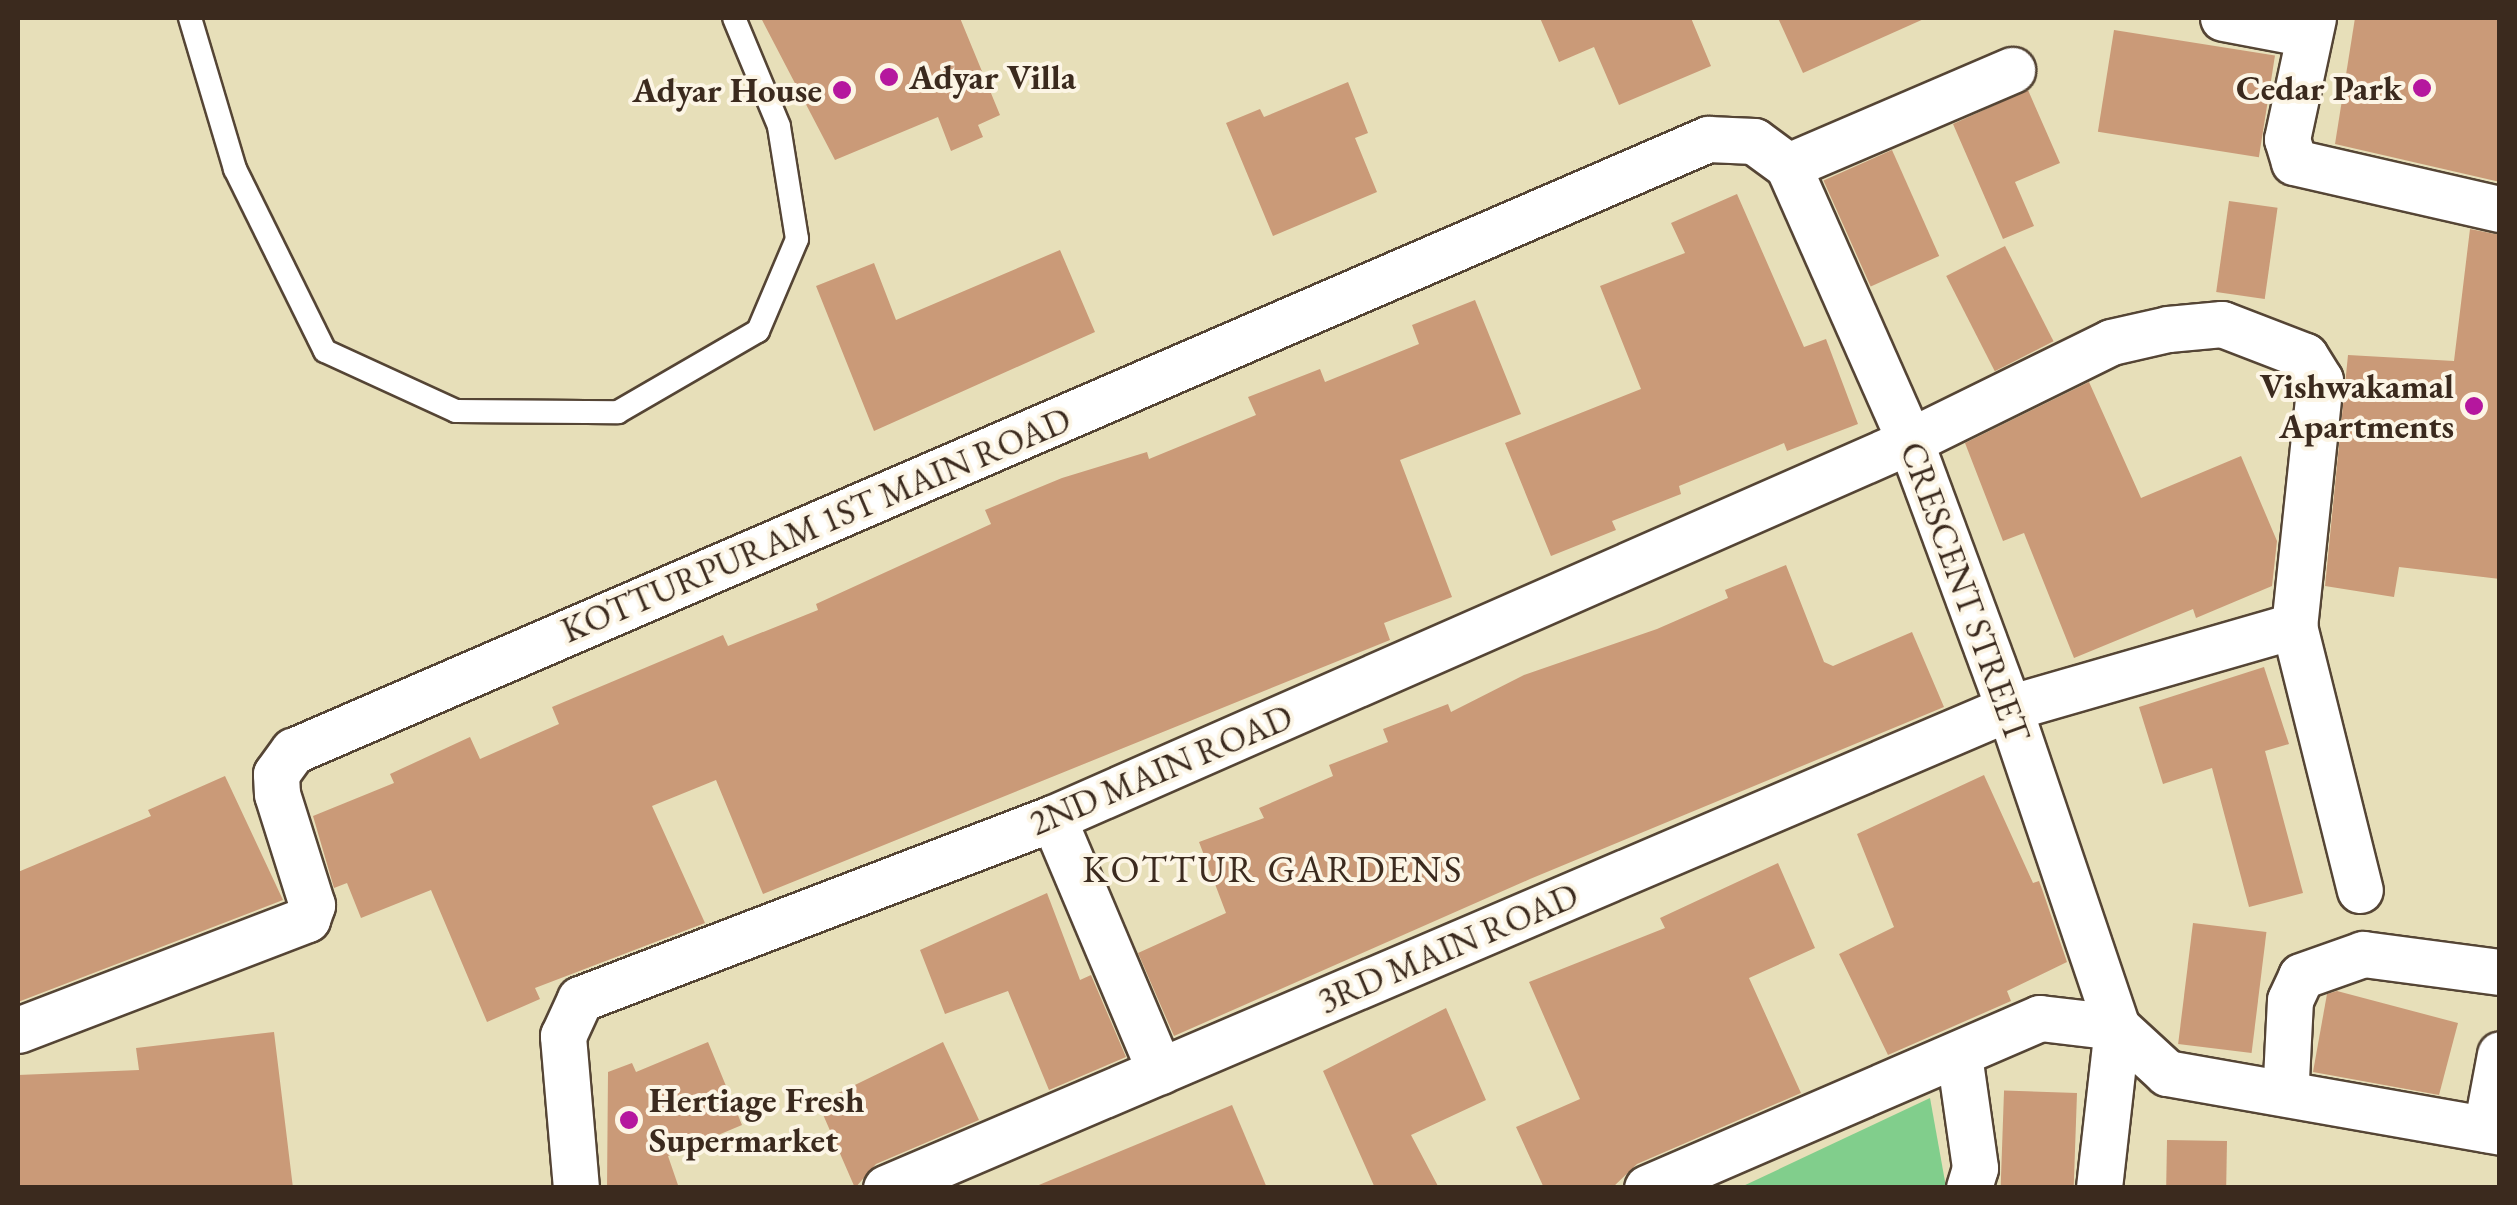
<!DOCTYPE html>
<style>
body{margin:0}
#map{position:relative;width:2517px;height:1205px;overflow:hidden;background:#e7dfb9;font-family:"EB Garamond",serif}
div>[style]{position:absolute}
.green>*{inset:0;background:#81ce8c}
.building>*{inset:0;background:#ca9a78;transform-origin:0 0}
.roads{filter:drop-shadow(2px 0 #554535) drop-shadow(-2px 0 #554535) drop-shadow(0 2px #554535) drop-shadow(0 -2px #554535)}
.lane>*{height:22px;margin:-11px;padding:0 11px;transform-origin:11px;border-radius:11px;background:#fff}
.street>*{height:45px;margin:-22.5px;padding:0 22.5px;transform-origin:22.5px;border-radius:22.5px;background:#fff}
.dots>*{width:28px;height:28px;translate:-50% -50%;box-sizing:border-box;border:5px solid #fcf5e5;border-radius:50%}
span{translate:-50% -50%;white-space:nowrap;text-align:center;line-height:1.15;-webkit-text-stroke:8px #fcf5e5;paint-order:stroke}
.poi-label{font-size:35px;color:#3b2a1e;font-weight:700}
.left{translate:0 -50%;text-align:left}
.right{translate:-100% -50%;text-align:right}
.street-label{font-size:35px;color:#3b2a1e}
.neighbourhood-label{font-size:38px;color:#3b2a1e;letter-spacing:2.5px}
.frame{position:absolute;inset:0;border:20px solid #3b2a1e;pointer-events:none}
</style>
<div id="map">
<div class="green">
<div style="clip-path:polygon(1930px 1098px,1946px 1187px,1741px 1187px)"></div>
</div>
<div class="building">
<div style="clip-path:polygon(761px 18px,960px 18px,1000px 115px,978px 125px,983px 137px,951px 151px,938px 117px,835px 160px)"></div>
<div style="clip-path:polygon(1540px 18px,1691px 18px,1711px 66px,1619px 105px,1594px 47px,1559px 62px)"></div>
<div style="clip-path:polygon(1778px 18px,1926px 18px,1803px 73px)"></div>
<div style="clip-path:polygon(2355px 18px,2500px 18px,2500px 182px,2335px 144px)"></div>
<div style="left:2114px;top:30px;width:163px;height:103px;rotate:9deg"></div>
<div style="clip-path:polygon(1348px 82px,1368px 133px,1355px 138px,1377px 192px,1273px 236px,1226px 123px,1260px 109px,1264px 117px)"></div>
<div style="clip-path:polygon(2028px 90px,2060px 163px,2015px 182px,2034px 226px,2003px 239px,1953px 124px)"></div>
<div style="left:1892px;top:150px;width:116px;height:75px;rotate:66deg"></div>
<div style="clip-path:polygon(1737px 194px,1804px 347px,1826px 339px,1858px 424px,1787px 451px,1784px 443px,1679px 486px,1681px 494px,1612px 521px,1616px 530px,1551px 556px,1505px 443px,1641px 389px,1600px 286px,1685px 253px,1671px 223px)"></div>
<div style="left:2229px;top:201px;width:49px;height:92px;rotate:8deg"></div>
<div style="clip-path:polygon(2470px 229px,2500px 235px,2500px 579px,2399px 567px,2394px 597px,2325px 586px,2348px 355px,2454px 361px)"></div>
<div style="left:2005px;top:246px;width:107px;height:66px;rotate:63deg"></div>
<div style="clip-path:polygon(1060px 250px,1095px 332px,874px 431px,816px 286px,874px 263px,896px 320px)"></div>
<div style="clip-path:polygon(1475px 300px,1521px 414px,1400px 460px,1452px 597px,1384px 623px,1390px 640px,763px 894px,716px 780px,652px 806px,705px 923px,535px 988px,540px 999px,487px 1022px,431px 890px,361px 918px,347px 883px,334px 888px,313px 816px,394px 783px,390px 774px,470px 737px,480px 759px,559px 724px,552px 707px,723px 635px,728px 646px,818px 610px,816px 604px,991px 524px,985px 510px,1062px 478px,1147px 452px,1149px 459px,1256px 415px,1248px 397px,1320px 369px,1325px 382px,1419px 344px,1412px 325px)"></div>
<div style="clip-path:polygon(2089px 382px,2141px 498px,2241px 456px,2277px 541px,2272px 586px,2196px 618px,2193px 609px,2074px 658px,2024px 533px,2003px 541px,1965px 443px)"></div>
<div style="clip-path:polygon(1786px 565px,1824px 662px,1833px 666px,1912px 632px,1944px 707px,1530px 879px,1174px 1036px,1138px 953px,1226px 913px,1199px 842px,1264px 818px,1259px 808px,1333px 776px,1329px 765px,1388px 742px,1383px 729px,1448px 704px,1451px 712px,1524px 675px,1657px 629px,1728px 598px,1725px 590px)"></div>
<div style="clip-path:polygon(2264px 667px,2289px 744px,2265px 751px,2303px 893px,2249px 907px,2212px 768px,2163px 784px,2139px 707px)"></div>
<div style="clip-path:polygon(1984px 775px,2033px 883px,2039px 881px,2042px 889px,2067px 962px,2007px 991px,2011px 1001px,1888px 1055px,1839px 954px,1894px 927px,1857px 834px)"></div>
<div style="clip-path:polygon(225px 776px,283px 900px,18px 1002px,18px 872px,151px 816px,148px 810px)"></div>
<div style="clip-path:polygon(1778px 863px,1815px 948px,1749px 978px,1801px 1093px,1637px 1164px,1612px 1188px,1544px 1188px,1516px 1127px,1580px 1099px,1529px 982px,1665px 928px,1660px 918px)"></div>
<div style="clip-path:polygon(1047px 893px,1080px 980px,1091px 975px,1126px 1057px,1049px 1090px,1008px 991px,945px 1014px,920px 950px)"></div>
<div style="left:2193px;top:923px;width:74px;height:122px;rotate:7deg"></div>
<div style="clip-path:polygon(2337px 991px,2458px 1023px,2439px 1095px,2313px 1072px,2327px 994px)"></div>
<div style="clip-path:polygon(1446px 1008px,1486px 1100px,1411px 1135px,1439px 1188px,1375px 1188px,1323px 1071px)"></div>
<div style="clip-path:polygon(274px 1032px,293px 1188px,18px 1188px,18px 1075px,139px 1070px,136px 1048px)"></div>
<div style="clip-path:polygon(708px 1042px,742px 1125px,668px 1156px,679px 1188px,607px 1188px,608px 1072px,632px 1063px,636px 1072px)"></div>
<div style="clip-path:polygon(943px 1042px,979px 1120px,876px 1164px,855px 1188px,818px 1103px)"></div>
<div style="left:2077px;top:1093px;width:95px;height:73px;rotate:92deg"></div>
<div style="clip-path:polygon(1232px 1105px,1267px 1188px,1034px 1188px,1034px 1187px)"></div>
<div style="left:2167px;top:1140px;width:60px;height:48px;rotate:1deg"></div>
</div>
<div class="roads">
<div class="lane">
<div style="left:190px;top:18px;width:158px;rotate:73.4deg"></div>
<div style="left:235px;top:169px;width:203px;rotate:63.7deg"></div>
<div style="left:325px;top:351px;width:144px;rotate:24.6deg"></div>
<div style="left:456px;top:411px;width:162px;rotate:0.4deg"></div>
<div style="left:618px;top:412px;width:162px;rotate:-30.1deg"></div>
<div style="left:758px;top:331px;width:100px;rotate:-67deg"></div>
<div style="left:797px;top:239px;width:114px;rotate:-99.1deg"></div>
<div style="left:779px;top:126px;width:117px;rotate:-112.6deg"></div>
</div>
<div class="street">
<div style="left:2223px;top:18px;width:86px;rotate:10.7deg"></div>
<div style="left:2313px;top:18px;width:124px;rotate:102.1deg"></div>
<div style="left:2287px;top:139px;width:24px;rotate:73deg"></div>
<div style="left:2294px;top:162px;width:211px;rotate:12.9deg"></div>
<div style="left:1788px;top:166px;width:244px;rotate:-23.2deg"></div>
<div style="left:1053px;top:818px;width:275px;rotate:67.1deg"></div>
<div style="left:18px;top:1030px;width:310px;rotate:-21deg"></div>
<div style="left:307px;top:919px;width:15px;rotate:-70deg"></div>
<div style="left:312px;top:905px;width:116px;rotate:-107.5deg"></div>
<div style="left:277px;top:794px;width:20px;rotate:-93deg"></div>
<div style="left:276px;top:774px;width:29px;rotate:-54deg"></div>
<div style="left:293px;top:751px;width:1542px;rotate:-23.39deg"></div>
<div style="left:1708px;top:139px;width:46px;rotate:2.5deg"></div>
<div style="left:1754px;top:141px;width:42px;rotate:36.3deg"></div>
<div style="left:1788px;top:166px;width:301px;rotate:66.1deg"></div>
<div style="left:1910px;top:441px;width:285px;rotate:69.7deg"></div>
<div style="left:2009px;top:708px;width:337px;rotate:71.3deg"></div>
<div style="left:2117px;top:1027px;width:162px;rotate:96.4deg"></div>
<div style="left:1959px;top:1055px;width:114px;rotate:81.9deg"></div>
<div style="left:1975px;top:1168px;width:21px;rotate:107deg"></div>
<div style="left:2280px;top:1089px;width:12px;rotate:-59deg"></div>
<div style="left:2286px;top:1079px;width:79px;rotate:-87.1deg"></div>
<div style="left:2290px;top:1000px;width:26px;rotate:-65deg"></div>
<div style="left:2301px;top:976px;width:66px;rotate:-19.5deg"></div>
<div style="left:2363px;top:954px;width:138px;rotate:7.5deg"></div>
<div style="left:2486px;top:1129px;width:76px;rotate:-79.4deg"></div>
<div style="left:576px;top:1188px;width:153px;rotate:-94.9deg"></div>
<div style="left:563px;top:1036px;width:41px;rotate:-65.3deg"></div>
<div style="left:580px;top:999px;width:506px;rotate:-20.94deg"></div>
<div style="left:1053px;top:818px;width:936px;rotate:-23.75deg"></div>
<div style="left:1910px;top:441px;width:224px;rotate:-26.2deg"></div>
<div style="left:2111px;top:342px;width:58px;rotate:-12.8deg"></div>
<div style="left:2168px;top:329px;width:54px;rotate:-5.3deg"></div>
<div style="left:2222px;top:324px;width:89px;rotate:21.1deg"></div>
<div style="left:2305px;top:356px;width:28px;rotate:58deg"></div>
<div style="left:2320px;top:380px;width:247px;rotate:96deg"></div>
<div style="left:2294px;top:626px;width:272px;rotate:76deg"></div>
<div style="left:886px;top:1188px;width:1221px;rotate:-23.14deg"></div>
<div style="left:2009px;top:708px;width:297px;rotate:-16.1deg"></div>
<div style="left:1647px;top:1188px;width:428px;rotate:-23.4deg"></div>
<div style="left:2040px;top:1018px;width:78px;rotate:6.7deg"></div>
<div style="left:2117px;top:1027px;width:68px;rotate:42.6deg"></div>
<div style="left:2167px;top:1073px;width:338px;rotate:10deg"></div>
</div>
</div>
<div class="dots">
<div style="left:889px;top:77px;background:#b5179e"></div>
<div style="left:2422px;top:88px;background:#b5179e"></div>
<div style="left:842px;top:90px;background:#b5179e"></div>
<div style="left:2474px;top:406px;background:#b5179e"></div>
<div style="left:629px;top:1120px;background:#b5179e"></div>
</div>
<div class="poi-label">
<span class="left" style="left:909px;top:77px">Adyar Villa</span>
<span class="right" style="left:2402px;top:88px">Cedar Park</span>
<span class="right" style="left:822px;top:90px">Adyar House</span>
<span class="right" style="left:2454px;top:406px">Vishwakamal<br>Apartments</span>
<span class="left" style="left:649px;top:1120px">Hertiage Fresh<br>Supermarket</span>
</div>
<div class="street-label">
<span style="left:816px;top:525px;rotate:-23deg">KOTTURPURAM 1ST MAIN ROAD</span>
<span style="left:1965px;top:592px;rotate:70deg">CRESCENT STREET</span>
<span style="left:1161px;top:770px;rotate:-23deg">2ND MAIN ROAD</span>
<span style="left:1448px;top:948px;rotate:-23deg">3RD MAIN ROAD</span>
</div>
<div class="neighbourhood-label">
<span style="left:1273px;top:869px">KOTTUR GARDENS</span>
</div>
<div class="frame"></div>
</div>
